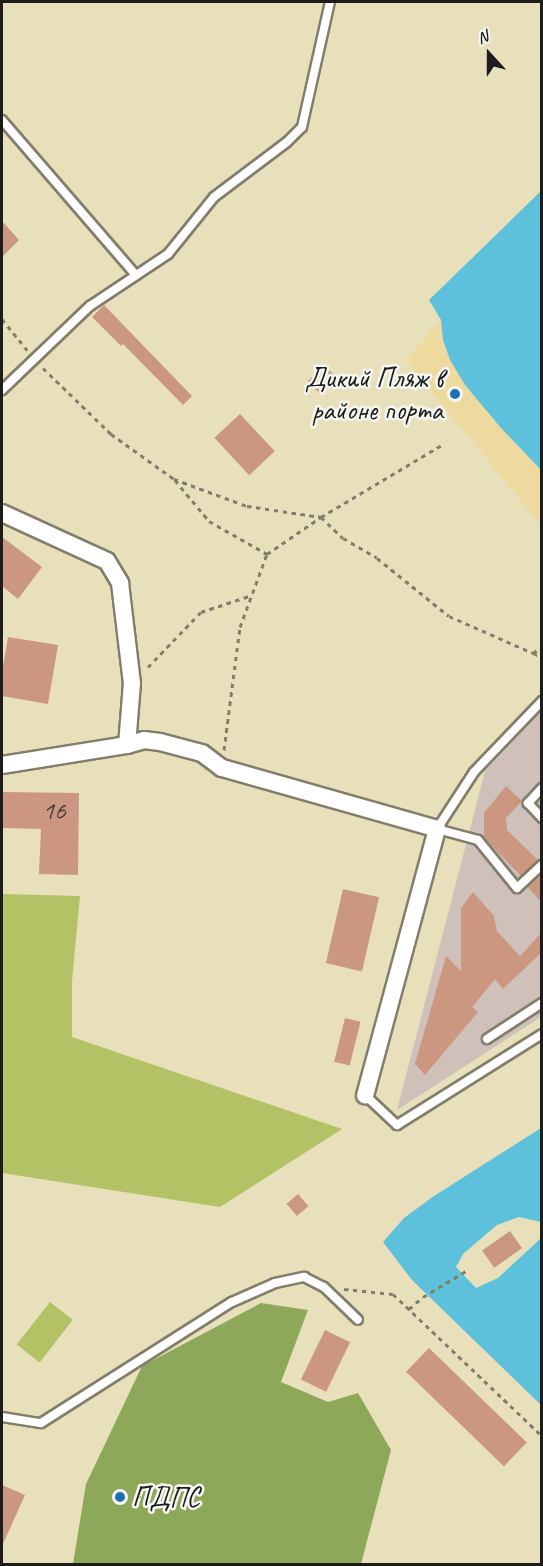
<!DOCTYPE html>
<meta charset="utf-8">
<style>
body{margin:0}
#map{position:relative;width:543px;height:1566px;overflow:hidden;background:#e7e0ba;font-family:Caveat,sans-serif}
div>[style]{position:absolute}
.industrial>*{inset:0;background:#cfc0ba}
.green>*{inset:0;background:#b3c265;transform-origin:0 0}
.forest>*{inset:0;background:#8ea85a}
.sand>*{inset:0;background:#eeda9e}
.water>*{inset:0;background:#5ec1dc}
.building>*{inset:0;background:#cb9781;transform-origin:0 0}
.path>*{height:3px;margin-top:-1.5px;transform-origin:0;background:repeating-linear-gradient(90deg,#827e6b 0 4.5px,transparent 0 9px)}
.roads{filter:drop-shadow(2px 0 #827e6b) drop-shadow(-2px 0 #827e6b) drop-shadow(0 2px #827e6b) drop-shadow(0 -2px #827e6b)}
.lane>*{height:8px;margin:-4px;padding:0 4px;transform-origin:4px;border-radius:4px;background:#fff}
.street>*{height:16px;margin:-8px;padding:0 8px;transform-origin:8px;border-radius:8px;background:#fff}
.dots>*{width:16px;height:16px;translate:-50% -50%;box-sizing:border-box;border:3px solid #f6f6f2;border-radius:50%}
span{translate:-50% -50%;white-space:nowrap;text-align:center;line-height:1.15;-webkit-text-stroke:5px #f6f6f2;paint-order:stroke}
.number-label{font-size:26px;color:#483b35}
.number-label span{-webkit-text-stroke-width:0}
.poi-label{font-size:28px;color:#1c1c1c}
.right{translate:-100% -50%;text-align:right}
.left{translate:0 -50%;text-align:left}
.frame{position:absolute;inset:0;border:3px solid #1c1c1c;pointer-events:none}
.north{position:absolute;left:459px;top:24px;width:60px;height:60px;-webkit-text-stroke:4px #f6f6f2;paint-order:stroke;rotate:339deg;font-size:16px;font-weight:700;line-height:24px;text-align:center;color:#1c1c1c}
.north::after{content:'';display:block;margin:auto;width:21px;height:27px;background:#1c1c1c;clip-path:polygon(50% 0,100% 100%,50% 72%,0 100%)}
</style>
<div id="map">
<div class="industrial">
<div style="clip-path:polygon(541px 712px,541px 1017px,397px 1110px,485px 771px)"></div>
</div>
<div class="green">
<div style="clip-path:polygon(2px 894px,80px 896px,72px 981px,72px 1037px,342px 1129px,220px 1207px,2px 1173px)"></div>
<div style="left:50px;top:1302px;width:29px;height:54px;rotate:38deg"></div>
</div>
<div class="forest">
<div style="clip-path:polygon(261px 1303px,308px 1310px,281px 1382px,328px 1402px,358px 1393px,391px 1450px,361px 1564px,73px 1564px,86px 1484px,142px 1366px)"></div>
</div>
<div class="sand">
<div style="clip-path:polygon(441px 320px,501px 428px,541px 470px,541px 525px,406px 360px)"></div>
</div>
<div class="water">
<div style="clip-path:polygon(541px 191px,541px 470px,501px 428px,465px 385px,450px 360px,443px 340px,441px 320px,429px 300px)"></div>
<div style="clip-path:polygon(541px 1128px,541px 1222px,519px 1217px,497px 1225px,463px 1254px,456px 1267px,476px 1288px,498px 1278px,541px 1238px,541px 1405px,412px 1280px,383px 1242px,404px 1218px,434px 1196px)"></div>
</div>
<div class="building">
<div style="clip-path:polygon(2px 221px,19px 240px,2px 257px)"></div>
<div style="clip-path:polygon(104px 305px,192px 396px,183px 405px,123px 344px,121px 346px,92px 317px)"></div>
<div style="left:324px;top:365px;width:17px;height:23px;rotate:45deg"></div>
<div style="left:240px;top:414px;width:51px;height:35px;rotate:47deg"></div>
<div style="clip-path:polygon(2px 537px,42px 567px,18px 599px,2px 586px)"></div>
<div style="clip-path:polygon(8px 637px,58px 645px,48px 704px,2px 696px,2px 673px)"></div>
<div style="clip-path:polygon(506px 786px,522px 801px,506px 818px,507px 830px,538px 860px,521px 876px,484px 838px,484px 813px)"></div>
<div style="clip-path:polygon(2px 792px,79px 793px,78px 875px,39px 874px,41px 829px,2px 828px)"></div>
<div style="clip-path:polygon(542px 874px,542px 903px,528px 887px)"></div>
<div style="left:343px;top:889px;width:37px;height:76px;rotate:13deg"></div>
<div style="clip-path:polygon(473px 892px,494px 916px,497px 931px,520px 956px,542px 932px,542px 952px,503px 989px,495px 979px,472px 1007px,478px 1012px,425px 1075px,415px 1064px,446px 956px,461px 971px,461px 908px)"></div>
<div style="left:345px;top:1018px;width:16px;height:45px;rotate:14deg"></div>
<div style="left:298px;top:1194px;width:16px;height:15px;rotate:50deg"></div>
<div style="left:510px;top:1231px;width:21px;height:34px;rotate:55deg"></div>
<div style="left:325px;top:1330px;width:28px;height:55px;rotate:26deg"></div>
<div style="left:429px;top:1348px;width:136px;height:33px;rotate:44deg"></div>
<div style="clip-path:polygon(2px 1485px,25px 1495px,2px 1546px)"></div>
</div>
<div class="path">
<div style="left:2px;top:319px;width:40px;rotate:51deg"></div>
<div style="left:43px;top:368px;width:95px;rotate:44.1deg"></div>
<div style="left:111px;top:434px;width:77px;rotate:35.5deg"></div>
<div style="left:174px;top:479px;width:78px;rotate:20.3deg"></div>
<div style="left:247px;top:506px;width:75px;rotate:8.5deg"></div>
<div style="left:321px;top:517px;width:30px;rotate:44deg"></div>
<div style="left:343px;top:538px;width:39px;rotate:30deg"></div>
<div style="left:377px;top:558px;width:92px;rotate:38.9deg"></div>
<div style="left:449px;top:616px;width:92px;rotate:23.8deg"></div>
<div style="left:533px;top:653px;width:11px;rotate:-34deg"></div>
<div style="left:175px;top:480px;width:53px;rotate:50.3deg"></div>
<div style="left:209px;top:521px;width:67px;rotate:29.6deg"></div>
<div style="left:267px;top:554px;width:65px;rotate:-34.4deg"></div>
<div style="left:321px;top:517px;width:141px;rotate:-30.8deg"></div>
<div style="left:533px;top:653px;width:10px;rotate:24deg"></div>
<div style="left:148px;top:667px;width:76px;rotate:-46.1deg"></div>
<div style="left:201px;top:612px;width:54px;rotate:-18.4deg"></div>
<div style="left:224px;top:750px;width:124px;rotate:-82.6deg"></div>
<div style="left:240px;top:627px;width:78px;rotate:-69.7deg"></div>
<div style="left:344px;top:1289px;width:49px;rotate:5.8deg"></div>
<div style="left:393px;top:1294px;width:206px;rotate:43.6deg"></div>
<div style="left:409px;top:1309px;width:18px;rotate:-41deg"></div>
<div style="left:423px;top:1297px;width:50px;rotate:-31.2deg"></div>
</div>
<div class="roads">
<div class="lane">
<div style="left:2px;top:120px;width:205px;rotate:49.2deg"></div>
<div style="left:2px;top:390px;width:122px;rotate:-43.7deg"></div>
<div style="left:90px;top:306px;width:94px;rotate:-33.7deg"></div>
<div style="left:168px;top:254px;width:73px;rotate:-51.1deg"></div>
<div style="left:214px;top:197px;width:91px;rotate:-37deg"></div>
<div style="left:287px;top:142px;width:21px;rotate:-45deg"></div>
<div style="left:302px;top:127px;width:128px;rotate:-77.4deg"></div>
<div style="left:542px;top:701px;width:98px;rotate:133.8deg"></div>
<div style="left:474px;top:772px;width:68px;rotate:123deg"></div>
<div style="left:437px;top:829px;width:42px;rotate:15deg"></div>
<div style="left:478px;top:840px;width:62px;rotate:50.9deg"></div>
<div style="left:517px;top:888px;width:34px;rotate:-43deg"></div>
<div style="left:542px;top:788px;width:21px;rotate:133deg"></div>
<div style="left:528px;top:803px;width:21px;rotate:47deg"></div>
<div style="left:487px;top:1039px;width:66px;rotate:-33.2deg"></div>
<div style="left:365px;top:1095px;width:44px;rotate:43.2deg"></div>
<div style="left:397px;top:1125px;width:171px;rotate:-32.1deg"></div>
<div style="left:2px;top:1417px;width:39px;rotate:9deg"></div>
<div style="left:41px;top:1423px;width:226px;rotate:-32.4deg"></div>
<div style="left:232px;top:1302px;width:47px;rotate:-23.8deg"></div>
<div style="left:275px;top:1283px;width:30px;rotate:-12deg"></div>
<div style="left:304px;top:1277px;width:22px;rotate:27deg"></div>
<div style="left:324px;top:1287px;width:47px;rotate:44.1deg"></div>
</div>
<div class="street">
<div style="left:2px;top:513px;width:115px;rotate:24.6deg"></div>
<div style="left:107px;top:561px;width:26px;rotate:59deg"></div>
<div style="left:120px;top:583px;width:101px;rotate:83.2deg"></div>
<div style="left:132px;top:683px;width:62px;rotate:94.6deg"></div>
<div style="left:2px;top:765px;width:127px;rotate:-9.1deg"></div>
<div style="left:127px;top:745px;width:18px;rotate:-16deg"></div>
<div style="left:144px;top:740px;width:16px;rotate:7deg"></div>
<div style="left:160px;top:742px;width:43px;rotate:14.7deg"></div>
<div style="left:202px;top:753px;width:25px;rotate:37deg"></div>
<div style="left:222px;top:768px;width:223px;rotate:15.8deg"></div>
<div style="left:437px;top:829px;width:276px;rotate:105.1deg"></div>
</div>
</div>
<div class="dots">
<div style="left:455px;top:394px;background:#1f6fb2"></div>
<div style="left:120px;top:1497px;background:#1f6fb2"></div>
</div>
<div class="number-label">
<span style="left:54px;top:811px">16</span>
</div>
<div class="poi-label">
<span class="right" style="left:443px;top:394px">Дикий Пляж в<br>районе порта</span>
<span class="left" style="left:132px;top:1497px">ПДПС</span>
</div>
<div class="frame"></div>
<div class="north">N</div>
</div>
